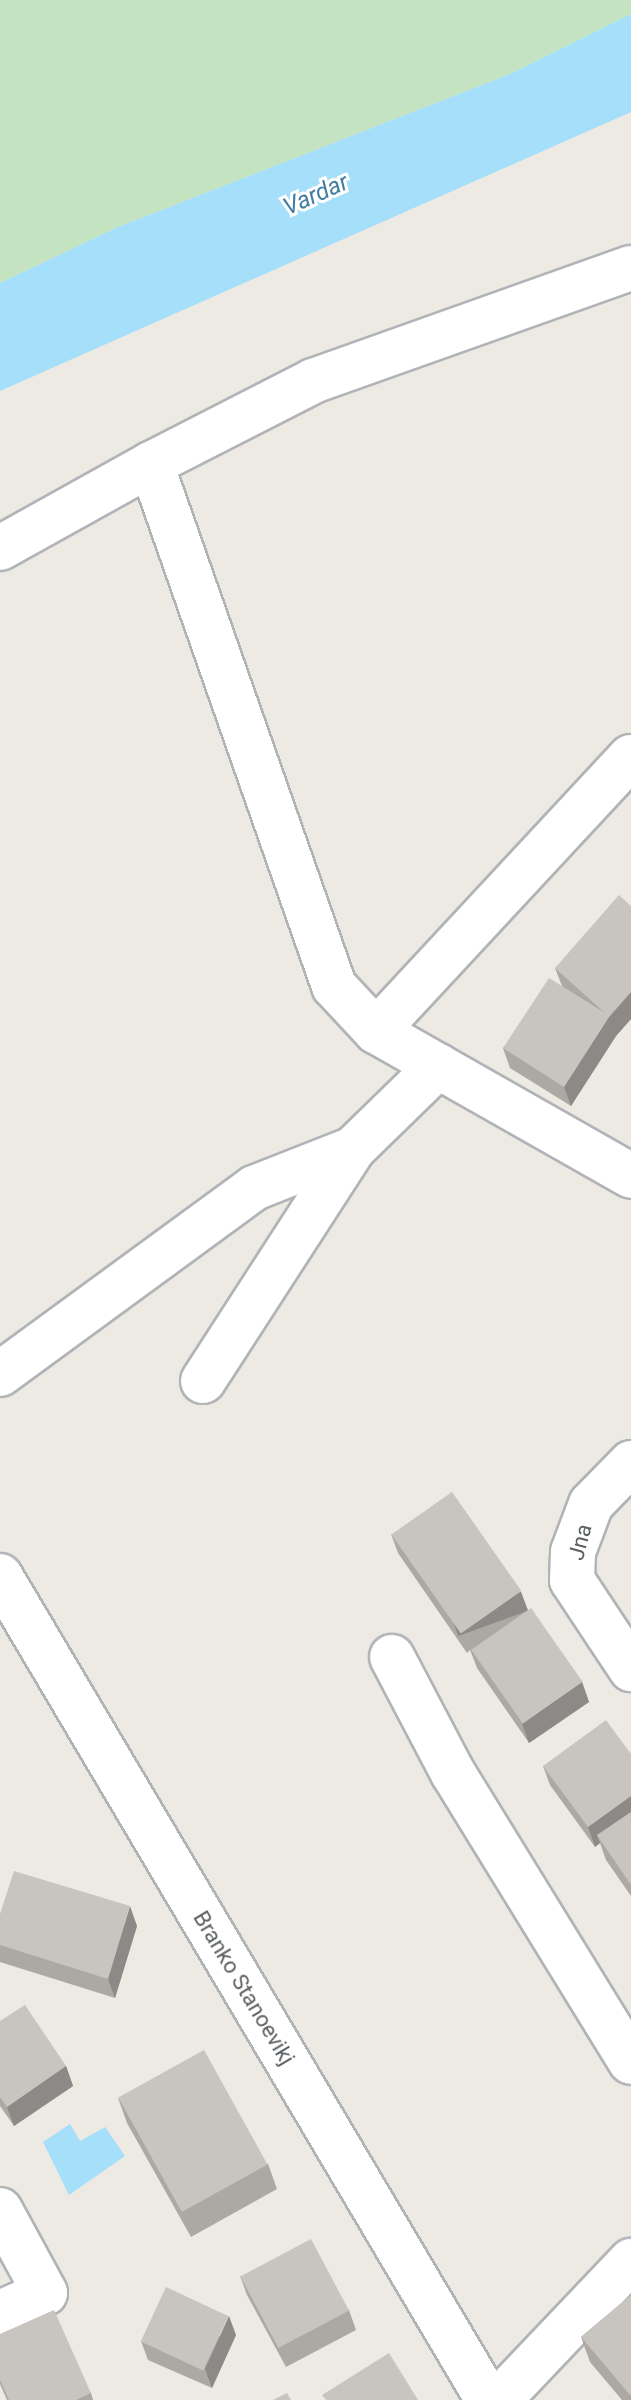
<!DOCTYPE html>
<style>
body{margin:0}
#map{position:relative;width:631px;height:2400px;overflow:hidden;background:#ede9e3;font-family:Roboto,sans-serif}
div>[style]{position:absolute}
.green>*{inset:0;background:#c4e3c0}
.water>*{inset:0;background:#a6dffa}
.roads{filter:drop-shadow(2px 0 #b0b4b7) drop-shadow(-2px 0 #b0b4b7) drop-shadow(0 2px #b0b4b7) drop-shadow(0 -2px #b0b4b7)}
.street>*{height:44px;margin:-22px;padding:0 22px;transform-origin:22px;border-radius:22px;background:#fff}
.secondary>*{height:44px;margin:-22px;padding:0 22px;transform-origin:22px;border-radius:22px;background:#fff}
.wall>*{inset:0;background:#aca9a4}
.shaded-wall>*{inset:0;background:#8c8986;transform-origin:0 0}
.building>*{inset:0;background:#c8c4bf;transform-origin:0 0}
span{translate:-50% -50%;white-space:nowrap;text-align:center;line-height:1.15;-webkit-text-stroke:6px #fff;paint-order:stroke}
.street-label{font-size:22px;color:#5b5f62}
.water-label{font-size:24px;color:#417ca2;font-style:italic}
</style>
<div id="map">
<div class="green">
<div style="clip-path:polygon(0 0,631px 0,631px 14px,510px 74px,118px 227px,0 283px)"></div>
</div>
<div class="water">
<div style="clip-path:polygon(631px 14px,631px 112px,0 391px,0 283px,118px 227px,510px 74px)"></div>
<div style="clip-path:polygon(70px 2124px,80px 2141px,105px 2127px,125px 2156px,69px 2195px,43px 2142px)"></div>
</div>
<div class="roads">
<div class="street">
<div style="left:151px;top:464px;width:182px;rotate:-27.1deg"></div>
<div style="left:313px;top:381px;width:337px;rotate:-19.6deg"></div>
<div style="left:0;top:548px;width:173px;rotate:-29.1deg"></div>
<div style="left:151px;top:464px;width:553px;rotate:70.68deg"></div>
<div style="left:334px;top:986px;width:62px;rotate:47deg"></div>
<div style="left:376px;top:1031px;width:293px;rotate:29.6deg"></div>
<div style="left:376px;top:1031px;width:374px;rotate:-47.1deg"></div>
<div style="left:0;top:1374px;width:315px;rotate:-36.2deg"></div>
<div style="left:254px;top:1188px;width:106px;rotate:-21.5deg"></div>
<div style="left:353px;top:1149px;width:119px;rotate:-44.3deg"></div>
<div style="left:203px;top:1381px;width:276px;rotate:-57.1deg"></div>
<div style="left:631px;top:1463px;width:57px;rotate:134.3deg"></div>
<div style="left:591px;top:1504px;width:51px;rotate:110.6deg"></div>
<div style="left:573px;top:1552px;width:28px;rotate:92deg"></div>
<div style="left:572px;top:1580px;width:107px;rotate:56.5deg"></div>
<div style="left:392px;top:1657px;width:131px;rotate:62.3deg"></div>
<div style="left:453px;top:1773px;width:339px;rotate:58.4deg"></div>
<div style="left:0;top:2210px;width:94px;rotate:61.5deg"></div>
<div style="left:45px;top:2293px;width:49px;rotate:156deg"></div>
<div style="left:499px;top:2400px;width:192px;rotate:-46.5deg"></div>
</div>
<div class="secondary">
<div style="left:0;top:1576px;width:958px;rotate:59.36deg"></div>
</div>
</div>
<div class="wall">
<div style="clip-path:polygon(631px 906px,631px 1019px,616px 1036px,571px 1106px,510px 1068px,503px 1048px,562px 986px,555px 968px)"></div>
<div style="clip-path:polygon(391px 1534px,521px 1592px,528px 1610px,582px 1682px,589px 1702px,529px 1743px,477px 1668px,470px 1650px,467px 1653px,398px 1553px)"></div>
<div style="clip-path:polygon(631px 1754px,631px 1896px,606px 1860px,600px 1843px,595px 1847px,550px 1785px,543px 1766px)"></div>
<div style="clip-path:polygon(0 1914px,137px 1926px,115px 1998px,0 1962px)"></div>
<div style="clip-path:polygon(0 2021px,66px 2066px,73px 2086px,14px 2126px,0 2106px)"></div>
<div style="clip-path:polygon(118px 2098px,268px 2164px,277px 2189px,191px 2237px,127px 2123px)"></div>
<div style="clip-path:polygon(240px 2276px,349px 2310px,356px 2330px,286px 2367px,247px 2295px)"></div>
<div style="clip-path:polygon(631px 2295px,631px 2400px,622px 2400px,590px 2362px,581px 2337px)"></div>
<div style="clip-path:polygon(0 2334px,91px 2393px,93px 2400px,7px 2400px,0 2384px)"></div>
<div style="clip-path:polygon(236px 2335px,212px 2388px,148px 2360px,141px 2341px)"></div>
</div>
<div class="shaded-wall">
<div style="clip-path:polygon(631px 992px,631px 1019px,616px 1036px,571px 1106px,564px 1087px,609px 1017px)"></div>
<div style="left:521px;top:1592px;width:20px;height:74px;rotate:70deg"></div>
<div style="clip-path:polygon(582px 1682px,589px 1702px,529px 1743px,522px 1724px)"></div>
<div style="clip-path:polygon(631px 1796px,631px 1821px,597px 1835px,600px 1843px,595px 1847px,588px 1827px)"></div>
<div style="clip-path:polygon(130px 1906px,137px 1926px,115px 1998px,108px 1979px)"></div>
<div style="clip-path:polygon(66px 2066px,73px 2086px,14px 2126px,7px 2107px)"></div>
<div style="clip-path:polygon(229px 2316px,236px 2335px,212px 2388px,205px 2369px)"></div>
</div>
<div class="building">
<div style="clip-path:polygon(619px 895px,631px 906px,631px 992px,609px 1017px,564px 1087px,503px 1048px,549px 978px,605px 1013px,555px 968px)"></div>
<div style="left:452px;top:1492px;width:121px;height:74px;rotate:55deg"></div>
<div style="left:531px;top:1608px;width:90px;height:73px;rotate:55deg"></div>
<div style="clip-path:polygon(606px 1720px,631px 1754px,631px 1796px,588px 1827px,543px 1766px)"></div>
<div style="clip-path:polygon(631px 1812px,631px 1885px,597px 1835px)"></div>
<div style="clip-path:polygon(14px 1871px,130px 1906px,108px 1979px,0 1945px,0 1914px)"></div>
<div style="clip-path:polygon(25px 2005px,66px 2066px,7px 2107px,0 2097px,0 2021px)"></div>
<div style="left:204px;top:2050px;width:131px;height:98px;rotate:61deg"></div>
<div style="left:311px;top:2239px;width:81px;height:80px;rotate:62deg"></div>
<div style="left:166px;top:2287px;width:69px;height:60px;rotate:25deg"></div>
<div style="clip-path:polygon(631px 2295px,631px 2395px,630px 2395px,581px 2337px)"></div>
<div style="clip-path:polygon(54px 2310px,91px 2393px,76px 2400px,9px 2400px,0 2380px,0 2334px)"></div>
<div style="clip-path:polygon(389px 2353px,418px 2400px,326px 2400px,322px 2395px)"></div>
<div style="clip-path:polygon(287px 2393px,291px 2400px,273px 2400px)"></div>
</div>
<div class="street-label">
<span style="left:580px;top:1542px;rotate:-75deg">Jna</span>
<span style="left:244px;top:1988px;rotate:59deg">Branko Stanoevikj</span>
</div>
<div class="water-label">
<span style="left:316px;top:195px;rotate:-24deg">Vardar</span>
</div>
</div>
